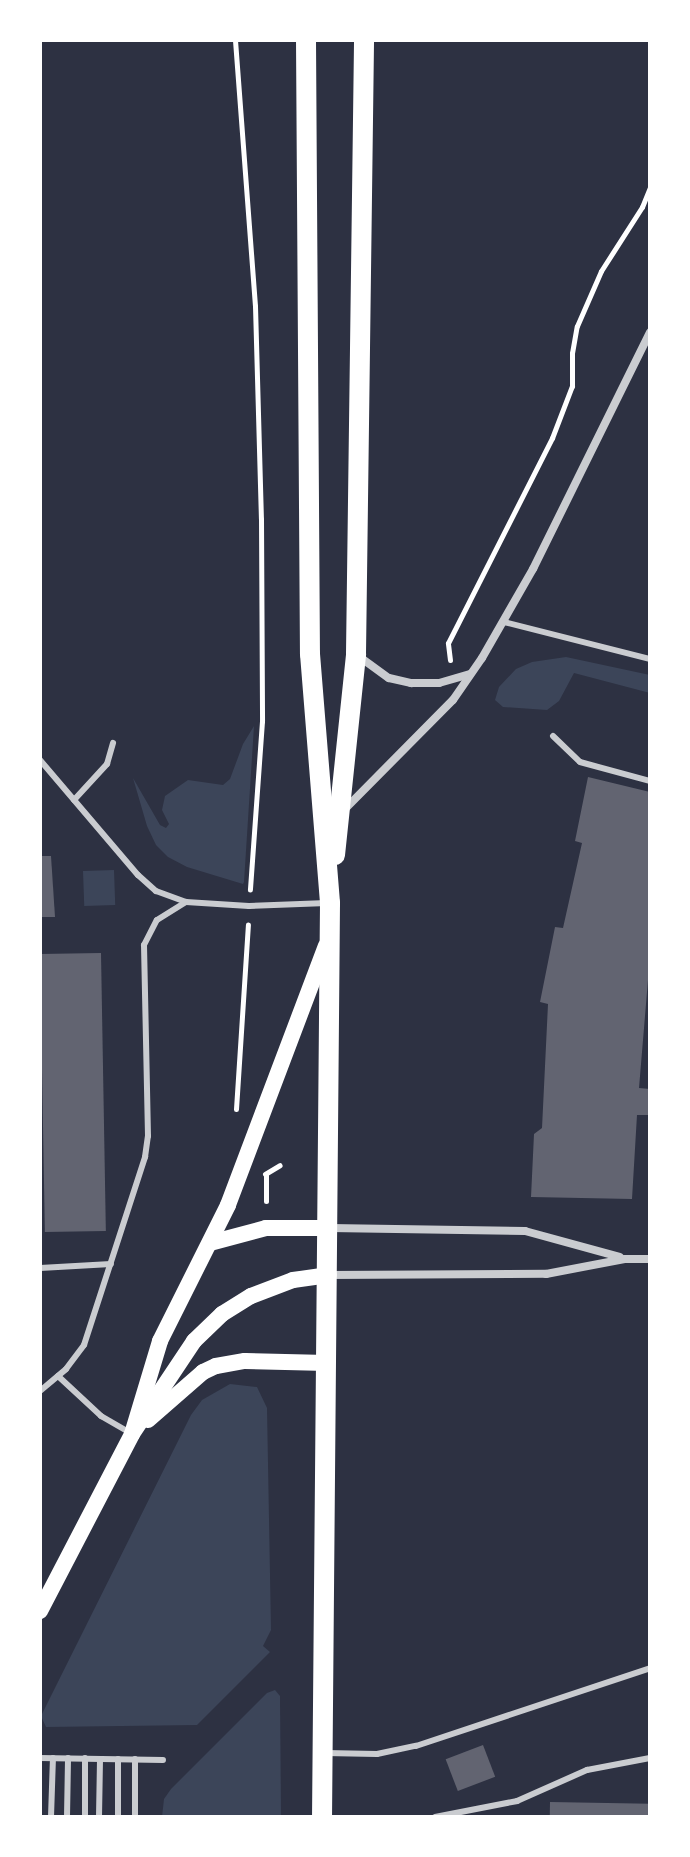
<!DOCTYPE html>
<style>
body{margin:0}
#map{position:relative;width:690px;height:1857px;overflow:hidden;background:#2d3142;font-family:Manrope,sans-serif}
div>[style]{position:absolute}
.green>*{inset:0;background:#3c4559;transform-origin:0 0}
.building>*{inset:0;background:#626471;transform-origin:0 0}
.path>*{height:5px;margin:-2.5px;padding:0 2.5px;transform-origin:2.5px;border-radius:2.5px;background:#fff}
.service>*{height:6px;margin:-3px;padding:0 3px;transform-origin:3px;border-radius:3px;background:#caccd0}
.minor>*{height:8px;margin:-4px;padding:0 4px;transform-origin:4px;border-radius:4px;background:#caccd0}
.secondary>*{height:16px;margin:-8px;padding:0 8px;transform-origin:8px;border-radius:8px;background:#fff}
.primary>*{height:20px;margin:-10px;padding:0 10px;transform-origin:10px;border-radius:10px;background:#fff}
span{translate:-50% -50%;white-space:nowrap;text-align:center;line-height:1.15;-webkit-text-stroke:6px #fff;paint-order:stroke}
.frame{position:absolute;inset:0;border:42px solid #fff;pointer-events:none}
</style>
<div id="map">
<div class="green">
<div style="clip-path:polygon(566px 657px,650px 675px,650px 693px,574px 673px,559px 701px,547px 710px,503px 707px,495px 700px,499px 687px,516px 669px,532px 662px)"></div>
<div style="clip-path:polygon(254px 726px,244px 882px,243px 884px,187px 867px,168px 857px,156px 845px,147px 826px,133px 778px,160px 825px,166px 828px,169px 824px,162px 810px,165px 796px,188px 780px,223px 785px,230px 779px,243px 744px)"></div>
<div style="left:114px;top:870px;width:35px;height:31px;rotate:88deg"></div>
<div style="clip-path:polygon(230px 1384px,257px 1387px,267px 1408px,271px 1630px,263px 1646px,270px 1652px,197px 1725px,46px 1727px,41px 1716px,191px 1415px,202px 1400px)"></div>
<div style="clip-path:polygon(275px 1690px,280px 1696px,281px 1817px,162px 1817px,164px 1799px,171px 1789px,267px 1693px)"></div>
</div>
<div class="building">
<div style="clip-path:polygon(588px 777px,650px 792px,650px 956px,639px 1088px,650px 1089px,650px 1115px,637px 1115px,632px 1199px,531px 1197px,534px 1134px,542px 1128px,548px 1004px,540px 1002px,555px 927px,563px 928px,582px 843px,575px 841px)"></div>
<div style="clip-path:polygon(40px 856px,51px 856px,55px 917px,40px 917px)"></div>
<div style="left:101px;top:953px;width:278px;height:61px;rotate:89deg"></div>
<div style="left:483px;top:1745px;width:34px;height:40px;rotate:69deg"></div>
<div style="left:550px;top:1802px;width:100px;height:15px;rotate:1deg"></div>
</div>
<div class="path">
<div style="left:235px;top:40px;width:267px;rotate:85.7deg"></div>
<div style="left:255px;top:306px;width:213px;rotate:88.4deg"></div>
<div style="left:261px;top:519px;width:202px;rotate:89.7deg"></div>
<div style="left:262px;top:721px;width:169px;rotate:94.1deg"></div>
<div style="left:450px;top:660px;width:17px;rotate:-97deg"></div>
<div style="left:448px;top:643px;width:230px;rotate:-63.1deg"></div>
<div style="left:552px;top:438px;width:56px;rotate:-69deg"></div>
<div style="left:572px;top:386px;width:33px;rotate:-90deg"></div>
<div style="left:572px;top:353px;width:27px;rotate:-80deg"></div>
<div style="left:577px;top:326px;width:60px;rotate:-66.4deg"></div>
<div style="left:601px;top:271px;width:76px;rotate:-57.4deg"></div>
<div style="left:642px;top:207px;width:22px;rotate:-68deg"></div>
<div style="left:236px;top:1109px;width:185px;rotate:-86.3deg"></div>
<div style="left:265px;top:1174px;width:17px;rotate:-31deg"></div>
<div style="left:266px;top:1201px;width:26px;rotate:-90deg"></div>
</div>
<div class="service">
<div style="left:504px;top:622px;width:151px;rotate:14.2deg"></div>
<div style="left:553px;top:736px;width:37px;rotate:44deg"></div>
<div style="left:580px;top:762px;width:73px;rotate:15.2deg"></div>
<div style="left:40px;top:760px;width:151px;rotate:49.6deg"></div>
<div style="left:138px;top:875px;width:24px;rotate:42deg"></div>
<div style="left:156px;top:891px;width:32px;rotate:20deg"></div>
<div style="left:186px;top:902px;width:63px;rotate:3.6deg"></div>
<div style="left:249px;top:906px;width:78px;rotate:-2.2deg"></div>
<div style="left:74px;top:800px;width:49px;rotate:-47.5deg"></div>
<div style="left:107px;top:764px;width:22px;rotate:-74deg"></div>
<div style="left:40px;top:1268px;width:71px;rotate:-3.2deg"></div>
<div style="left:58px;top:1376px;width:59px;rotate:42.9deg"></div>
<div style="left:101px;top:1416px;width:34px;rotate:30deg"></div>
<div style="left:40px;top:1391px;width:34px;rotate:-40deg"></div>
<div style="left:66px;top:1369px;width:30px;rotate:-53deg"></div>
<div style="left:84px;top:1345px;width:198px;rotate:-72deg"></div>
<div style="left:145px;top:1157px;width:21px;rotate:-82deg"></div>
<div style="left:148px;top:1136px;width:191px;rotate:-91.2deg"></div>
<div style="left:144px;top:945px;width:28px;rotate:-63deg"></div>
<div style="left:157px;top:920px;width:34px;rotate:-32deg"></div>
<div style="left:325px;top:1753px;width:52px;rotate:1.1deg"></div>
<div style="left:377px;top:1754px;width:40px;rotate:-12deg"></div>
<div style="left:416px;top:1746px;width:247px;rotate:-18.4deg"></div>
<div style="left:40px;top:1758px;width:123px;rotate:0.9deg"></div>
<div style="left:135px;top:1759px;width:58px;rotate:90deg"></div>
<div style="left:51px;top:1817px;width:59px;rotate:-88.1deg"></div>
<div style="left:67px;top:1817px;width:59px;rotate:-89deg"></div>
<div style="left:85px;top:1817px;width:59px;rotate:-90deg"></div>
<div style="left:99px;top:1817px;width:58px;rotate:-89deg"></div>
<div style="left:118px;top:1817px;width:58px;rotate:-90deg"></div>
<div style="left:435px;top:1817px;width:84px;rotate:-11deg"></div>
<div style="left:517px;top:1801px;width:77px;rotate:-23.9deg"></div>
<div style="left:587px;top:1770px;width:64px;rotate:-10.8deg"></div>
</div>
<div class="minor">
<div style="left:357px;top:655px;width:39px;rotate:36deg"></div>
<div style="left:389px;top:678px;width:23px;rotate:13deg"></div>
<div style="left:411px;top:683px;width:28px"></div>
<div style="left:439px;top:683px;width:32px;rotate:-16deg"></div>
<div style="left:343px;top:811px;width:156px;rotate:-45.3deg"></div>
<div style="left:453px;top:700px;width:51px;rotate:-55.4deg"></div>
<div style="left:482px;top:658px;width:103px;rotate:-60.2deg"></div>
<div style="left:533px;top:569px;width:264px;rotate:-63.7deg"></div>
<div style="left:330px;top:1228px;width:195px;rotate:0.9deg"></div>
<div style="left:525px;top:1231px;width:98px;rotate:15.3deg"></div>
<div style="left:329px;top:1275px;width:217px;rotate:-0.3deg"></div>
<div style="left:546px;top:1274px;width:80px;rotate:-10.8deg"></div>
<div style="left:625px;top:1259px;width:25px"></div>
</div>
<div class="secondary">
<div style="left:210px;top:1243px;width:58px;rotate:-15deg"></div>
<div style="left:266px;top:1228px;width:63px"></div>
<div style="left:148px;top:1420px;width:73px;rotate:-41.1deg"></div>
<div style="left:203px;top:1372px;width:14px;rotate:-25deg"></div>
<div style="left:216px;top:1366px;width:29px;rotate:-10deg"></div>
<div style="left:245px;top:1361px;width:82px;rotate:1.4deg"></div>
<div style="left:132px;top:1434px;width:97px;rotate:-73.2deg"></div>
<div style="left:160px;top:1341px;width:152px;rotate:-63.4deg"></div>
<div style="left:228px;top:1205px;width:277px;rotate:-69.3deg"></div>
<div style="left:40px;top:1611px;width:199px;rotate:-62.5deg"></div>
<div style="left:132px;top:1434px;width:112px;rotate:-56.3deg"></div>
<div style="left:194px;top:1341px;width:39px;rotate:-44deg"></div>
<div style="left:222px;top:1314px;width:34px;rotate:-32deg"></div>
<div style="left:251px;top:1296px;width:45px;rotate:-20.9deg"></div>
<div style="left:293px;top:1280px;width:36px;rotate:-8deg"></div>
</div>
<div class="primary">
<div style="left:306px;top:40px;width:614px;rotate:89.63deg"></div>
<div style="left:310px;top:654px;width:250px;rotate:85.4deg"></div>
<div style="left:330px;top:903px;width:914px;rotate:90.5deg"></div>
<div style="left:335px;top:855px;width:202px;rotate:-84deg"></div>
<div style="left:356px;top:654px;width:614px;rotate:-89.25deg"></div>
</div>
<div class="frame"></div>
</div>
